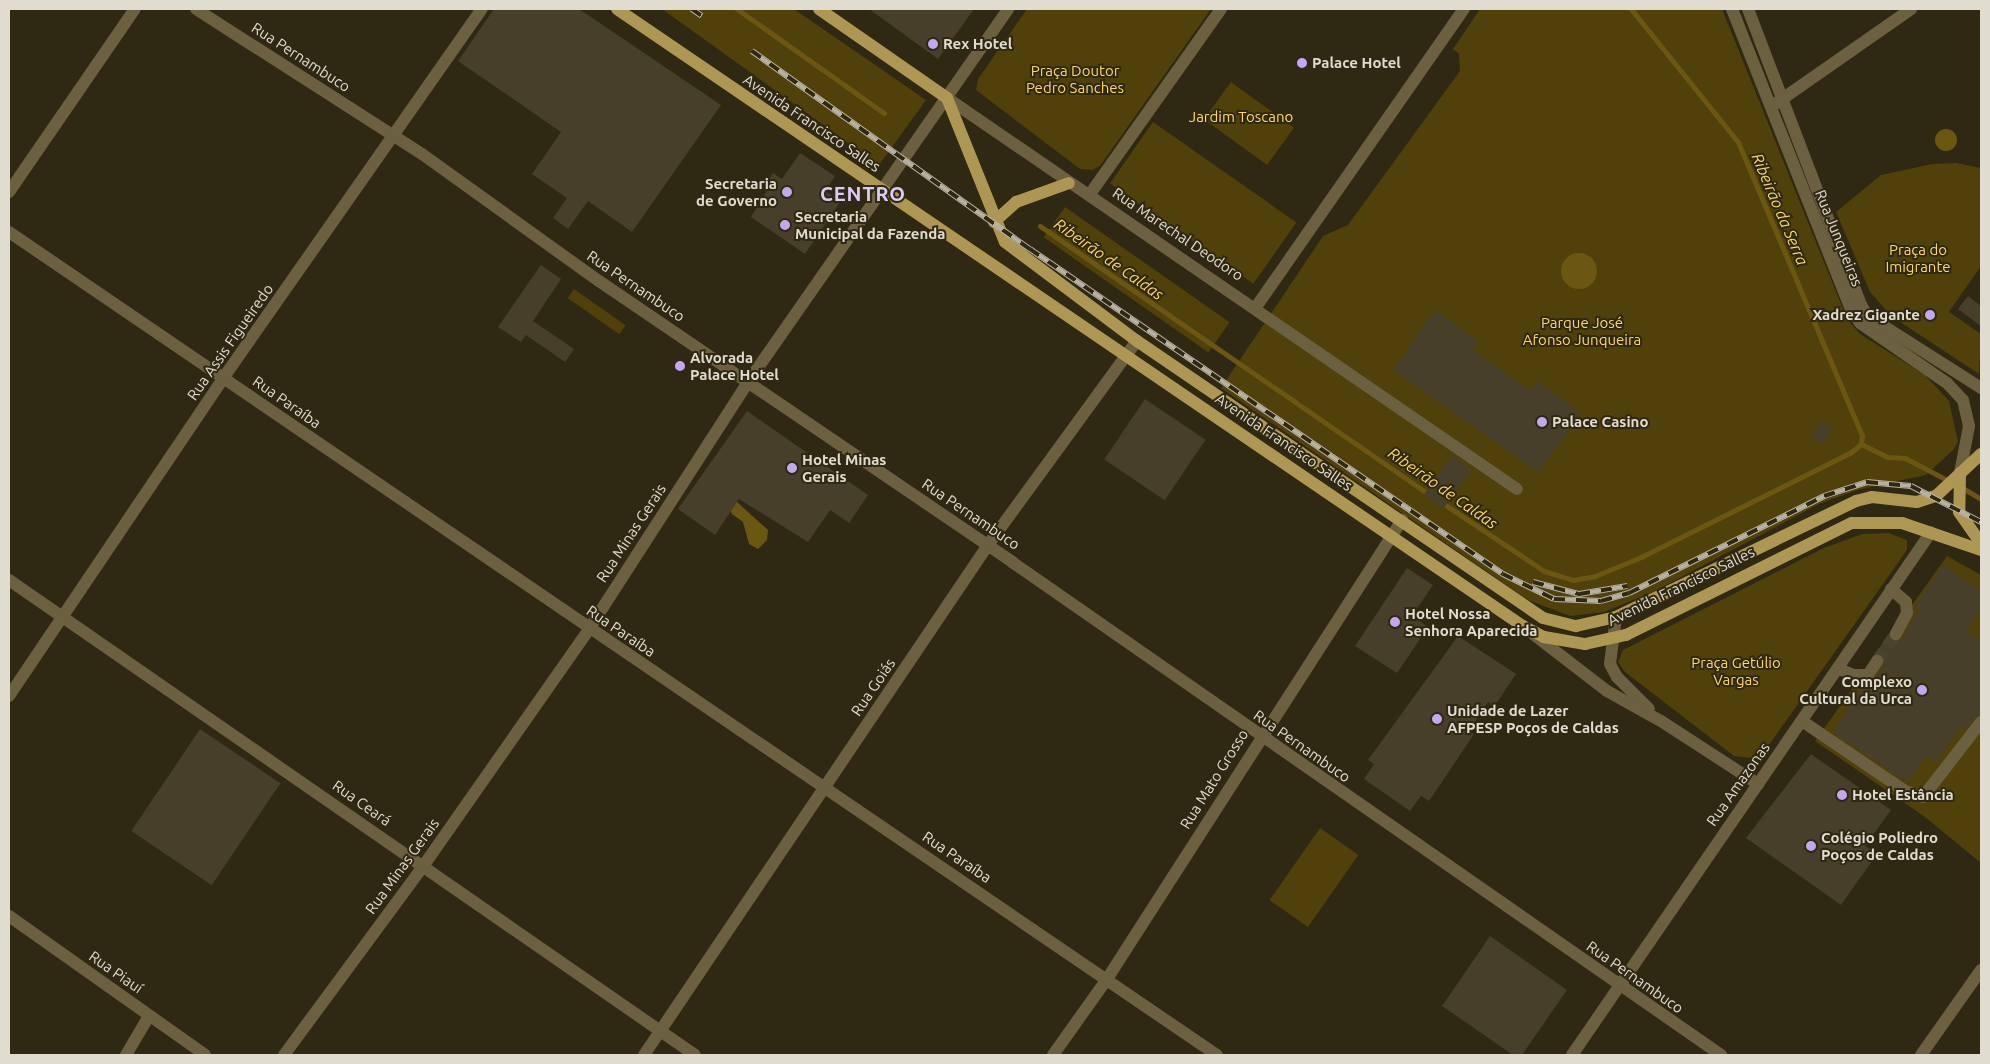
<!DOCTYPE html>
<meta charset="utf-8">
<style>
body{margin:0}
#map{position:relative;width:1990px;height:1064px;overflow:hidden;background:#2f2812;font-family:Ubuntu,sans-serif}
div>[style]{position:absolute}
.green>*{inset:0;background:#504009;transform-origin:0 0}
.water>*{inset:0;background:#6b5712}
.round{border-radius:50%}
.stream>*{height:5px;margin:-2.5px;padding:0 2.5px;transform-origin:2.5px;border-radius:2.5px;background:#6b5712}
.building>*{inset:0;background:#473f29;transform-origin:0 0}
.minor-tunnel>*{height:12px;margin-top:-6px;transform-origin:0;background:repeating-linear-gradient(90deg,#4a432e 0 12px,transparent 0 18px)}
.minor>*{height:12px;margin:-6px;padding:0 6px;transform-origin:6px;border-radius:6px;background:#6b6040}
.tertiary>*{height:12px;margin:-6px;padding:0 6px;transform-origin:6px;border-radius:6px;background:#6b6040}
.primary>*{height:12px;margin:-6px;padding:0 6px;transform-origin:6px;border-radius:6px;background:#ae9752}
.rail>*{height:5.5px;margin-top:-2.75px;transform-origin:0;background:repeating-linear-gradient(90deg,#2f2812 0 11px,#b6b1a2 0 22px);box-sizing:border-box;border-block:1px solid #b6b1a2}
.dots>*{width:14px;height:14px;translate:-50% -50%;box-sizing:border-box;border:2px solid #2f2812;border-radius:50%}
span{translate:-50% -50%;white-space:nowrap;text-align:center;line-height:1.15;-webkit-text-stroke:4px #2f2812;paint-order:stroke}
.poi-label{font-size:15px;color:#e0dccf;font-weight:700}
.left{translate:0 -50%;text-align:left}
.right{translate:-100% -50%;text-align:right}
.street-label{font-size:15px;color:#e0dccf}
.park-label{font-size:15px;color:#fed866}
.water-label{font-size:16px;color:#fcd663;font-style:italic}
.district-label{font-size:20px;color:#dbccf7;font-weight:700;letter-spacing:1px}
.frame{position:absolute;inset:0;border:10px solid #e0dccf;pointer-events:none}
</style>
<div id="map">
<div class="green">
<div style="clip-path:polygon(662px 9px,794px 9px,926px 100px,879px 165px)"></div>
<div style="clip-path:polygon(1027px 9px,1211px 9px,1100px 166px,1092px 170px,1080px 169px,976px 90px,978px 79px)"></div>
<div style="clip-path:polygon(1480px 9px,1722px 9px,1847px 319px,1860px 334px,1925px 375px,1949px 401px,1958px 442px,1954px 449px,1926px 475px,1857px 490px,1819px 504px,1653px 592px,1604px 612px,1570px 616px,1528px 600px,1221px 388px,1323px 236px,1348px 225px,1460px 71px,1459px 54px,1453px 49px)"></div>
<div style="left:1231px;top:82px;width:78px;height:46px;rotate:36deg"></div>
<div style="left:1153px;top:122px;width:175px;height:75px;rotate:35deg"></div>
<div style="clip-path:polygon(1956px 163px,1981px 168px,1981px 266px,1949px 312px,1981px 334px,1979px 374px,1891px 316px,1870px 292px,1836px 212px,1881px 175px,1932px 164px)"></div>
<div style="left:1065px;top:207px;width:201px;height:37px;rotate:35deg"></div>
<div style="left:574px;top:289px;width:63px;height:11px;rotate:35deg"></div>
<div style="clip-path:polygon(1889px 533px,1907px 540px,1907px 550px,1759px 759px,1734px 756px,1625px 672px,1618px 662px,1623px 650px,1824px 548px,1862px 534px)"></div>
<div style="clip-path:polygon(1947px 556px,1981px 575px,1981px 863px,1925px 817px,1815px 741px)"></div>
<div style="left:1320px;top:828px;width:47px;height:88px;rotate:35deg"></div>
</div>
<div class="water">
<div class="round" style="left:1935px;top:129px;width:22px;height:22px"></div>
<div class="round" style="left:1561px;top:253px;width:36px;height:36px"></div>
<div style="clip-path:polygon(737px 502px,768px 530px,767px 540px,758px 549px,749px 544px,743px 522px,732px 514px,730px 510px)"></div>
</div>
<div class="stream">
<div style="left:737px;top:9px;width:180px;rotate:35.3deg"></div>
<div style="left:1631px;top:9px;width:171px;rotate:51.2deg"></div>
<div style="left:1738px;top:142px;width:318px;rotate:67.1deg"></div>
<div style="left:1862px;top:435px;width:9px;rotate:96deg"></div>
<div style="left:1040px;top:226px;width:475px;rotate:34.6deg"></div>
<div style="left:1861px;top:444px;width:30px;rotate:26deg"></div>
<div style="left:1888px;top:457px;width:17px;rotate:3deg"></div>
<div style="left:1905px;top:458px;width:52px;rotate:27.6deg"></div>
<div style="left:1961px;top:487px;width:23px;rotate:31deg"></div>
<div style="left:1441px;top:502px;width:124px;rotate:33.8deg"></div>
<div style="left:1544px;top:571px;width:30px;rotate:17deg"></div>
<div style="left:1573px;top:580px;width:22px;rotate:-10deg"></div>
<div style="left:1595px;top:576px;width:50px;rotate:-22.4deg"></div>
<div style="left:1641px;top:557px;width:233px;rotate:-26.5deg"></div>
<div style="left:1850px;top:453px;width:14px;rotate:-39deg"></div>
</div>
<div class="building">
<div style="clip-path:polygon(494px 9px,579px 9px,721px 105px,632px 232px,588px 201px,568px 229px,553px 218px,567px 198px,532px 174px,561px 132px,458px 61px)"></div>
<div style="clip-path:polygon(869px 9px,974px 9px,938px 59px)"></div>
<div style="clip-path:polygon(800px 153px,835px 176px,825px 191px,841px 201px,805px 254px,751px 217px,768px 189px,764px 186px,773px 173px,782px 179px)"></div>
<div style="clip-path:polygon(541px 265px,561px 279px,533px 321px,574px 349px,565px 362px,526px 335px,521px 342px,498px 327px)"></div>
<div style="clip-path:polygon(1968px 296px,1981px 306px,1981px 326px,1958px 309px)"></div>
<div style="clip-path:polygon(1435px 310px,1479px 342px,1473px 350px,1530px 391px,1537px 381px,1581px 413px,1539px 473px,1393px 370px)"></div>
<div style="left:1145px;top:399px;width:73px;height:73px;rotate:34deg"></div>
<div style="clip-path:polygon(747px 411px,868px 495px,849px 523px,830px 510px,808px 542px,739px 499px,715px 535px,678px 509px)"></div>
<div style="left:1821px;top:421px;width:13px;height:19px;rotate:29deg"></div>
<div style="left:1452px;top:456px;width:24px;height:48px;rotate:36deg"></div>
<div style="clip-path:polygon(1943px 565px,1981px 591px,1981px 609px,1965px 631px,1981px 642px,1981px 712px,1965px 730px,1961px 727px,1936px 763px,1926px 757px,1908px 783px,1833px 732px,1866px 683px,1875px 680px,1884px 665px,1884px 657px,1876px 653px,1888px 635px,1896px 642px,1903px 638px,1919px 608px,1915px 606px)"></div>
<div style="clip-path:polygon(1407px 568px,1433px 585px,1412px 616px,1428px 627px,1397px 673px,1355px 646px)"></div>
<div style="clip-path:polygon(1458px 636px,1516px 674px,1494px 707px,1488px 702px,1469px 731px,1474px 734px,1429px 801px,1421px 796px,1410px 811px,1364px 779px,1374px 764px,1368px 760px)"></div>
<div style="left:200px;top:729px;width:97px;height:123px;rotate:34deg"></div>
<div style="clip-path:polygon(1811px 754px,1891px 810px,1865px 846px,1877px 854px,1841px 905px,1746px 838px)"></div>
<div style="clip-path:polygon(1490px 936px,1567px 990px,1522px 1055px,1513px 1055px,1442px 1006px)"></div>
</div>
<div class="minor-tunnel">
<div style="left:1877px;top:661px;width:33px;rotate:-55deg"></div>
</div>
<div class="minor">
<div style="left:947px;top:98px;width:691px;rotate:34.45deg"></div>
<div style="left:1090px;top:194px;width:227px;rotate:-54.7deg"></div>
<div style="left:9px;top:232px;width:1462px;rotate:34.27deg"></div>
<div style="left:1256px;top:307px;width:363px;rotate:-55.1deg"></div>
<div style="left:9px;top:580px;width:834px;rotate:34.7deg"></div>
<div style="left:1891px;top:589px;width:20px;rotate:41deg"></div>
<div style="left:1906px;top:602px;width:11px;rotate:85deg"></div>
<div style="left:1907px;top:613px;width:24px;rotate:118deg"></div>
<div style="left:1616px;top:617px;width:47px;rotate:97.3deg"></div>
<div style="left:1610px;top:664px;width:15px;rotate:62deg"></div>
<div style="left:1617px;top:677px;width:45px;rotate:45deg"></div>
<div style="left:1533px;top:634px;width:93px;rotate:37.6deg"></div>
<div style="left:1607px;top:691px;width:62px;rotate:29.1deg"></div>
<div style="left:1661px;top:721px;width:116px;rotate:33deg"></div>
<div style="left:1839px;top:669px;width:16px;rotate:22deg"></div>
<div style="left:1854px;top:675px;width:14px"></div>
<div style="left:1868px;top:675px;width:17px;rotate:-57deg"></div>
<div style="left:1802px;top:721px;width:125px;rotate:34.2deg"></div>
<div style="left:1905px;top:791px;width:19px;rotate:18deg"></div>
<div style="left:1923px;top:797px;width:95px;rotate:-52.3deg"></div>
<div style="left:9px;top:916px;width:240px;rotate:35.3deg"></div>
<div style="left:126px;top:1055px;width:45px;rotate:-59.5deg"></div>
<div style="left:284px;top:1055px;width:236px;rotate:-53.6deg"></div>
<div style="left:424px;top:865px;width:288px;rotate:-55deg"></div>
<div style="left:589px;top:629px;width:294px;rotate:-57.2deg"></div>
<div style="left:748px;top:382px;width:455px;rotate:-55.1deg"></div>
<div style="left:644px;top:1055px;width:615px;rotate:-56deg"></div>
<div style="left:988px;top:545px;width:253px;rotate:-53.9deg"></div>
<div style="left:1053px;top:1055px;width:93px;rotate:-54.6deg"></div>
<div style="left:1107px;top:979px;width:546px;rotate:-57.27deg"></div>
<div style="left:1572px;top:1055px;width:634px;rotate:-55.53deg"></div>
<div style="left:1921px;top:1055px;width:104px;rotate:-54.8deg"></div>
</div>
<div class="tertiary">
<div style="left:196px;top:9px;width:269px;rotate:32.7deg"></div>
<div style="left:422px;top:154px;width:218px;rotate:35.7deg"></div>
<div style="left:599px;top:281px;width:500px;rotate:34.2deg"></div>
<div style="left:1012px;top:562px;width:864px;rotate:34.81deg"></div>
<div style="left:1732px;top:9px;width:324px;rotate:68.4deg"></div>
<div style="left:1851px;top:310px;width:16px;rotate:55deg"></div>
<div style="left:1860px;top:323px;width:106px;rotate:34.6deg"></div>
<div style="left:1947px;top:383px;width:23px;rotate:47deg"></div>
<div style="left:1963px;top:400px;width:27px;rotate:77deg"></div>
<div style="left:1969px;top:426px;width:48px;rotate:100.8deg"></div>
<div style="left:1748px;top:9px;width:317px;rotate:69.1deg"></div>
<div style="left:1861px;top:305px;width:13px;rotate:58deg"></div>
<div style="left:1868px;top:316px;width:134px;rotate:32.5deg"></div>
<div style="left:1775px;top:104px;width:166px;rotate:-34.9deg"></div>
<div style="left:9px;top:192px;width:222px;rotate:-55.5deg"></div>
<div style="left:9px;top:696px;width:385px;rotate:-56deg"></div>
<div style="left:224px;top:377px;width:449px;rotate:-55deg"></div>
</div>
<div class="primary">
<div style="left:617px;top:9px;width:1096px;rotate:34.26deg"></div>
<div style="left:1523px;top:626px;width:24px;rotate:28deg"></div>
<div style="left:1544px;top:637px;width:42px;rotate:9.7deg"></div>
<div style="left:1585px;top:644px;width:42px;rotate:-12.4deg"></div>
<div style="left:1626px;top:635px;width:252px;rotate:-26.4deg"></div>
<div style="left:1852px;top:523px;width:50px"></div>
<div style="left:1902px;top:523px;width:83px;rotate:18.9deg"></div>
<div style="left:819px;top:9px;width:156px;rotate:34.8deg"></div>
<div style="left:947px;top:98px;width:155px;rotate:68.1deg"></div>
<div style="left:1005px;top:242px;width:165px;rotate:36.9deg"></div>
<div style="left:1137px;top:341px;width:491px;rotate:34.3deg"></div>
<div style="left:1543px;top:618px;width:34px;rotate:14deg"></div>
<div style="left:1576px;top:626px;width:41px;rotate:-12.7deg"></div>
<div style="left:1616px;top:617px;width:267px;rotate:-25.8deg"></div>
<div style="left:1856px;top:501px;width:16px;rotate:-14deg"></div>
<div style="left:1872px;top:497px;width:45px;rotate:6.3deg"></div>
<div style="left:1917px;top:502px;width:20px;rotate:-18deg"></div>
<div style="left:1936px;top:496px;width:62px;rotate:-43deg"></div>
<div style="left:994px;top:222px;width:30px;rotate:-42deg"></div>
<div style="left:1016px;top:202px;width:56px;rotate:-19.7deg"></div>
<div style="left:1960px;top:473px;width:39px;rotate:91deg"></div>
<div style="left:1959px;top:512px;width:39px;rotate:55deg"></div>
</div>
<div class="rail">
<div style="left:692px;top:9px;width:12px;rotate:35deg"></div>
<div style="left:752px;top:51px;width:341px;rotate:35.5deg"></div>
<div style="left:1030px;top:249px;width:574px;rotate:34.49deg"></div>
<div style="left:1503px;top:574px;width:57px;rotate:26.1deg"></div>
<div style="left:1554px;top:599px;width:47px;rotate:2.4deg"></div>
<div style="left:1601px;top:601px;width:29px;rotate:-16deg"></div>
<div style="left:1629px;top:593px;width:218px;rotate:-26.4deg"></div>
<div style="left:1824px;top:496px;width:45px;rotate:-18deg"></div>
<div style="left:1867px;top:482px;width:44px;rotate:5.2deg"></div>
<div style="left:1911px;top:486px;width:79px;rotate:27.2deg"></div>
<div style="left:1533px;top:582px;width:48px;rotate:14.6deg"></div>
<div style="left:1579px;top:594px;width:49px;rotate:-9.5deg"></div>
</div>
<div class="dots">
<div style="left:933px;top:44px;background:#c3a7f2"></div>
<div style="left:1302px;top:63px;background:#c3a7f2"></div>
<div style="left:787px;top:192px;background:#c3a7f2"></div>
<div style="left:785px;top:225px;background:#c3a7f2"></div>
<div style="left:1930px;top:315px;background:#c3a7f2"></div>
<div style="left:680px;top:366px;background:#c3a7f2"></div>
<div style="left:1542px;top:422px;background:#c3a7f2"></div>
<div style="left:792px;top:468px;background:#c3a7f2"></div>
<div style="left:1395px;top:622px;background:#c3a7f2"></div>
<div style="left:1922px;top:690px;background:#c3a7f2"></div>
<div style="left:1437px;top:719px;background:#c3a7f2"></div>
<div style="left:1842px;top:795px;background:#c3a7f2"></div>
<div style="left:1811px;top:846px;background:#c3a7f2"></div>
</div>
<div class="poi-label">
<span class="left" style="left:943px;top:44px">Rex Hotel</span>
<span class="left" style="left:1312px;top:63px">Palace Hotel</span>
<span class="right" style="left:777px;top:192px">Secretaria<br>de Governo</span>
<span class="left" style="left:795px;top:225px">Secretaria<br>Municipal da Fazenda</span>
<span class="right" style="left:1920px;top:315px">Xadrez Gigante</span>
<span class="left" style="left:690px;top:366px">Alvorada<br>Palace Hotel</span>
<span class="left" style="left:1552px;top:422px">Palace Casino</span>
<span class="left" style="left:802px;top:468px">Hotel Minas<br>Gerais</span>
<span class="left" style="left:1405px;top:622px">Hotel Nossa<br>Senhora Aparecida</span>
<span class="right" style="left:1912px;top:690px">Complexo<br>Cultural da Urca</span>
<span class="left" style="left:1447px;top:719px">Unidade de Lazer<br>AFPESP Poços de Caldas</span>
<span class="left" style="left:1852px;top:795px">Hotel Estância</span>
<span class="left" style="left:1821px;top:846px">Colégio Poliedro<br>Poços de Caldas</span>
</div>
<div class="street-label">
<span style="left:301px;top:57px;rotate:33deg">Rua Pernambuco</span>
<span style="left:812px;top:123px;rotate:34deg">Avenida Francisco Salles</span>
<span style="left:1178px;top:234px;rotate:34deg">Rua Marechal Deodoro</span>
<span style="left:1839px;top:238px;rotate:68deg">Rua Junqueiras</span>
<span style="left:636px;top:286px;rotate:34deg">Rua Pernambuco</span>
<span style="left:230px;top:342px;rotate:-55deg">Rua Assis Figueiredo</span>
<span style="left:287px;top:402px;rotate:35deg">Rua Paraíba</span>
<span style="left:1284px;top:442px;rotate:34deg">Avenida Francisco Salles</span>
<span style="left:971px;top:514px;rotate:34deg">Rua Pernambuco</span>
<span style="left:631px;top:533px;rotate:-57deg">Rua Minas Gerais</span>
<span style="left:1681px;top:586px;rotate:-26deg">Avenida Francisco Salles</span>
<span style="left:621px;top:631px;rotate:34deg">Rua Paraíba</span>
<span style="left:873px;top:687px;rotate:-56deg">Rua Goiás</span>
<span style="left:1302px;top:746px;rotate:35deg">Rua Pernambuco</span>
<span style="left:1214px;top:779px;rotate:-58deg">Rua Mato Grosso</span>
<span style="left:1738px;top:784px;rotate:-55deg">Rua Amazonas</span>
<span style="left:362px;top:803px;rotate:35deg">Rua Ceará</span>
<span style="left:957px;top:857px;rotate:34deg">Rua Paraíba</span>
<span style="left:402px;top:866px;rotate:-54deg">Rua Minas Gerais</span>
<span style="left:116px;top:972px;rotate:35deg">Rua Piauí</span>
<span style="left:1635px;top:977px;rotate:35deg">Rua Pernambuco</span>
</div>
<div class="park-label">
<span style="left:1075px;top:79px">Praça Doutor<br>Pedro Sanches</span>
<span style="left:1241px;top:117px">Jardim Toscano</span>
<span style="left:1918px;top:258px">Praça do<br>Imigrante</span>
<span style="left:1582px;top:331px">Parque José<br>Afonso Junqueira</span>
<span style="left:1736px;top:671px">Praça Getúlio<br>Vargas</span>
</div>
<div class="water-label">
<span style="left:1780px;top:209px;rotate:67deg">Ribeirão da Serra</span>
<span style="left:1109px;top:259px;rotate:35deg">Ribeirão de Caldas</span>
<span style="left:1443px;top:488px;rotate:35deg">Ribeirão de Caldas</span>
</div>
<div class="district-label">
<span style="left:863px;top:193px">CENTRO</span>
</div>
<div class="frame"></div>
</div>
